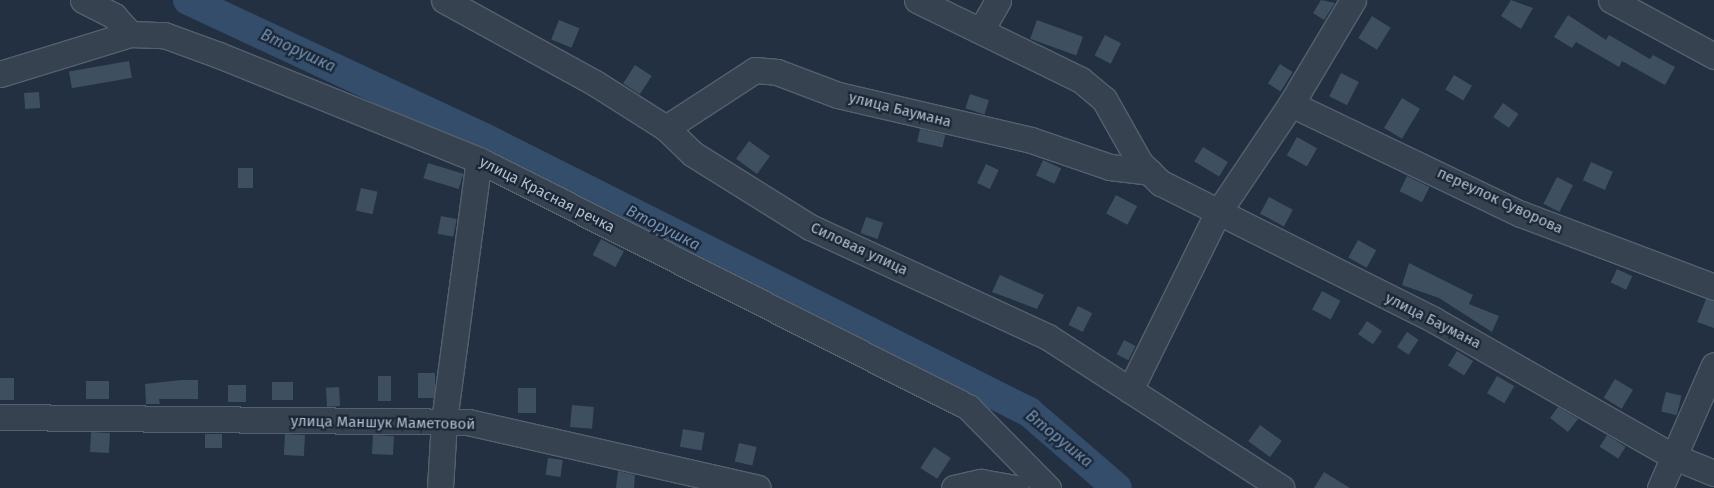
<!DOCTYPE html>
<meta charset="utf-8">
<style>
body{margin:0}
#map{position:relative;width:1714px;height:488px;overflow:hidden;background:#223041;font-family:"Fira Sans",sans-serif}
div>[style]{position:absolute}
.river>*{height:30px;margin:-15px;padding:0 15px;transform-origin:15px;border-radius:15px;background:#344d6a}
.building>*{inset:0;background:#3e4f60;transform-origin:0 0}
.roads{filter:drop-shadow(1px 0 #55606e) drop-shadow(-1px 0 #55606e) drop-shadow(0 1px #55606e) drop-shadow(0 -1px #55606e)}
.minor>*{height:25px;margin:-12.5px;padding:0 12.5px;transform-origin:12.5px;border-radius:12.5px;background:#374251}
span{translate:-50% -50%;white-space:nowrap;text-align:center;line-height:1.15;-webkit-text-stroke:4.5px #1b2736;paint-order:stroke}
.street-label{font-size:15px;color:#b3bdcb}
.water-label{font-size:16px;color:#708fb2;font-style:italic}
</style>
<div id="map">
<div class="river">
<div style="left:188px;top:0;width:327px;rotate:25deg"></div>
<div style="left:484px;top:138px;width:610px;rotate:26.69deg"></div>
<div style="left:1029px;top:412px;width:116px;rotate:40.8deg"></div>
</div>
<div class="building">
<div style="clip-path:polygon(1321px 0,1335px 3px,1324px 20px,1313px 13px)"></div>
<div style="clip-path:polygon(1511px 0,1533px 8px,1521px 29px,1501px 16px)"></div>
<div style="clip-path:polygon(1568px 15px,1606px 40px,1609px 35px,1650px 59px,1653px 55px,1675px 67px,1665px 85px,1622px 61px,1619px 67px,1576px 42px,1572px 48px,1554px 37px)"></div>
<div style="left:1372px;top:16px;width:22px;height:26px;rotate:32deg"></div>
<div style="left:559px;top:20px;width:22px;height:21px;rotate:22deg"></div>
<div style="left:1037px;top:20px;width:49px;height:20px;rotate:20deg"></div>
<div style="left:1105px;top:35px;width:18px;height:23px;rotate:27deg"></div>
<div style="left:129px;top:61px;width:17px;height:61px;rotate:80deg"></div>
<div style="left:1280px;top:64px;width:15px;height:23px;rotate:32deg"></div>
<div style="left:635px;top:65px;width:20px;height:22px;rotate:33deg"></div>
<div style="left:1341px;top:73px;width:20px;height:26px;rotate:27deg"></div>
<div style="left:1454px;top:75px;width:21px;height:17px;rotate:31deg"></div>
<div style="left:39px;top:92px;width:16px;height:15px;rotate:86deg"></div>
<div style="left:970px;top:94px;width:20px;height:15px;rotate:18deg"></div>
<div style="left:1402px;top:98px;width:21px;height:35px;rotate:31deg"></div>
<div style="left:1503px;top:103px;width:19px;height:17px;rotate:35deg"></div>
<div style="left:920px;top:129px;width:26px;height:13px;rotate:13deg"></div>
<div style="left:1297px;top:137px;width:23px;height:21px;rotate:29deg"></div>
<div style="left:749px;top:141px;width:26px;height:22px;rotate:36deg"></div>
<div style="left:1203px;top:147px;width:29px;height:17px;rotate:31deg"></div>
<div style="left:1043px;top:160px;width:20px;height:17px;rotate:24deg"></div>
<div style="left:1591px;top:162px;width:24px;height:20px;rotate:24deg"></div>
<div style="left:428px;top:163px;width:37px;height:16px;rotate:17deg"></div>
<div style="left:986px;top:164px;width:14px;height:21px;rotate:25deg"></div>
<div style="left:238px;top:168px;width:15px;height:20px"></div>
<div style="left:1407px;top:176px;width:25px;height:17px;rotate:26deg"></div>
<div style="left:1557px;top:177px;width:18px;height:30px;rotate:27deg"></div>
<div style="left:361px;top:188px;width:17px;height:23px;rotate:13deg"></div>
<div style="left:1116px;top:195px;width:24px;height:21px;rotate:28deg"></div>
<div style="left:1269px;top:197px;width:27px;height:19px;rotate:28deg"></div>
<div style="left:441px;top:216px;width:16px;height:18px;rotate:11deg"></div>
<div style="left:866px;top:217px;width:18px;height:17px;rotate:19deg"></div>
<div style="left:601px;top:239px;width:26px;height:18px;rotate:28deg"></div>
<div style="left:1358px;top:240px;width:21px;height:20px;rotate:29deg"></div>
<div style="clip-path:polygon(1409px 263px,1473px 295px,1469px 304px,1499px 316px,1492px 332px,1439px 298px,1402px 285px)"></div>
<div style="left:1617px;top:269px;width:17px;height:15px;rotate:25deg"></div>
<div style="clip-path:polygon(1000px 275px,1044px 295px,1037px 309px,992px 292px)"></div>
<div style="left:1322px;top:291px;width:21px;height:21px;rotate:28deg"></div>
<div style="clip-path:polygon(1706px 299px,1714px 301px,1714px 328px,1697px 322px)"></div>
<div style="left:1078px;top:306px;width:16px;height:21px;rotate:27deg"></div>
<div style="left:1367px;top:321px;width:18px;height:16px;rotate:34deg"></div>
<div style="left:1407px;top:332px;width:14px;height:18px;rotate:34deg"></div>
<div style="left:1124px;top:340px;width:13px;height:16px;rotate:27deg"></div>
<div style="left:1457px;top:351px;width:19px;height:17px;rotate:32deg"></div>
<div style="left:418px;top:373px;width:17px;height:25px"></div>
<div style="left:378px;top:376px;width:13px;height:25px"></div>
<div style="left:1497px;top:376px;width:20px;height:20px;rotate:30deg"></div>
<div style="left:0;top:378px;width:14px;height:22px"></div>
<div style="left:1615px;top:379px;width:21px;height:22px;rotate:31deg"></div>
<div style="clip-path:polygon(181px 380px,198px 380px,198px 399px,159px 399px,160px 404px,146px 404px,145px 384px)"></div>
<div style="left:109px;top:381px;width:18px;height:23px;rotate:90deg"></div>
<div style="left:272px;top:382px;width:21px;height:18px"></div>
<div style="left:228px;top:385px;width:18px;height:17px"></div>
<div style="left:339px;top:387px;width:19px;height:13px;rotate:87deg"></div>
<div style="left:518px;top:388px;width:18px;height:25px"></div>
<div style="left:1666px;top:392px;width:16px;height:20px;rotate:14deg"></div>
<div style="left:572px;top:405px;width:22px;height:22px;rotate:5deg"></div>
<div style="clip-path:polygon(1558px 407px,1578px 419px,1568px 432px,1550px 418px)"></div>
<div style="left:1260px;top:425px;width:27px;height:20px;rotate:36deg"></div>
<div style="left:683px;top:429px;width:22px;height:18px;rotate:10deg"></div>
<div style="left:91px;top:432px;width:19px;height:20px;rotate:3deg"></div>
<div style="left:205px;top:434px;width:17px;height:14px"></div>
<div style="left:285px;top:434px;width:20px;height:21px;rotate:3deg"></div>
<div style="left:373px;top:435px;width:21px;height:19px;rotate:3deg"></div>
<div style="left:1607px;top:435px;width:22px;height:14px;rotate:32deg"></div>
<div style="left:739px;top:443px;width:18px;height:19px;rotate:13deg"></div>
<div style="left:934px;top:447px;width:20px;height:25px;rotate:33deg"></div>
<div style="left:548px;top:458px;width:15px;height:17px;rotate:8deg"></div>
<div style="clip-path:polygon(618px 471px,635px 475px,634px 488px,616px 488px)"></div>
<div style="clip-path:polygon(1324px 472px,1350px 488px,1314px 488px)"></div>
</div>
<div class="roads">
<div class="minor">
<div style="left:83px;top:0;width:35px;rotate:27deg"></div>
<div style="left:114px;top:16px;width:24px;rotate:48deg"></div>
<div style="left:444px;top:0;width:172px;rotate:28.8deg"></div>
<div style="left:595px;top:83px;width:84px;rotate:32.4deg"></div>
<div style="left:666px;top:128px;width:37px;rotate:44deg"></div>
<div style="left:693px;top:154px;width:138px;rotate:32deg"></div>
<div style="left:810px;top:227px;width:262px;rotate:24.8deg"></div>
<div style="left:1048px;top:337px;width:278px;rotate:32.9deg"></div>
<div style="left:917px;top:0;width:182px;rotate:26deg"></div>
<div style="left:1081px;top:80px;width:30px;rotate:40deg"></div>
<div style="left:1104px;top:99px;width:73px;rotate:60.6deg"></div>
<div style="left:1140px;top:163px;width:29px;rotate:44deg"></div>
<div style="left:1161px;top:183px;width:305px;rotate:26.6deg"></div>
<div style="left:1434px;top:320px;width:274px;rotate:29.7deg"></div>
<div style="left:1672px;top:456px;width:45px;rotate:22deg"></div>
<div style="left:1611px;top:0;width:117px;rotate:28.5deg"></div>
<div style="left:981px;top:30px;width:34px;rotate:-60deg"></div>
<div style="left:0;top:74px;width:136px;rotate:-17.1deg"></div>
<div style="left:130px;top:34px;width:34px;rotate:2deg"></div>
<div style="left:164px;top:35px;width:59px;rotate:20deg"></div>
<div style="left:219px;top:55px;width:280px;rotate:22deg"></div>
<div style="left:479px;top:160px;width:548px;rotate:26.8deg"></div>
<div style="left:968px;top:407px;width:114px;rotate:45.4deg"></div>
<div style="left:1291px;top:104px;width:255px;rotate:25.6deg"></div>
<div style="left:1521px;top:214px;width:206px;rotate:20.7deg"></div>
<div style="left:666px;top:128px;width:106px;rotate:-33.1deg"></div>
<div style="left:755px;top:70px;width:22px;rotate:5deg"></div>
<div style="left:777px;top:72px;width:65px;rotate:20.7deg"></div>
<div style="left:838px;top:95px;width:198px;rotate:13.1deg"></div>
<div style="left:1031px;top:140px;width:83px;rotate:18.9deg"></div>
<div style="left:1110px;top:167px;width:40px;rotate:7.1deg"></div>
<div style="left:1130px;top:390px;width:196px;rotate:-63.7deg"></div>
<div style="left:1217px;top:214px;width:133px;rotate:-56.1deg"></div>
<div style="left:1291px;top:104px;width:121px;rotate:-59.2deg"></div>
<div style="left:0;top:417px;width:468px;rotate:0.6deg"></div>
<div style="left:468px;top:422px;width:297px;rotate:12.8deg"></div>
<div style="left:440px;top:488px;width:67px;rotate:-86.6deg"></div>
<div style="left:444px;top:421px;width:263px;rotate:-82.4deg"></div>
<div style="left:954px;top:488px;width:28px;rotate:-13deg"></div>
<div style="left:981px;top:482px;width:35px;rotate:10deg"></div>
<div style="left:1660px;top:488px;width:134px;rotate:-66.3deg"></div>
</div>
</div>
<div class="street-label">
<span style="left:900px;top:110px;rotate:14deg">улица Баумана</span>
<span style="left:547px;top:195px;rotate:27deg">улица Красная речка</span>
<span style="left:1500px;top:201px;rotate:25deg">переулок Суворова</span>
<span style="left:859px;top:249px;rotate:25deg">Силовая улица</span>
<span style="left:1433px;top:321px;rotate:27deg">улица Баумана</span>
<span style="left:383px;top:423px;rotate:1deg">улица Маншук Маметовой</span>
</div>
<div class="water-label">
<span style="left:298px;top:51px;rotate:25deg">Вторушка</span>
<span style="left:663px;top:228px;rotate:27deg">Вторушка</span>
<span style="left:1059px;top:439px;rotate:39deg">Вторушка</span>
</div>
</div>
